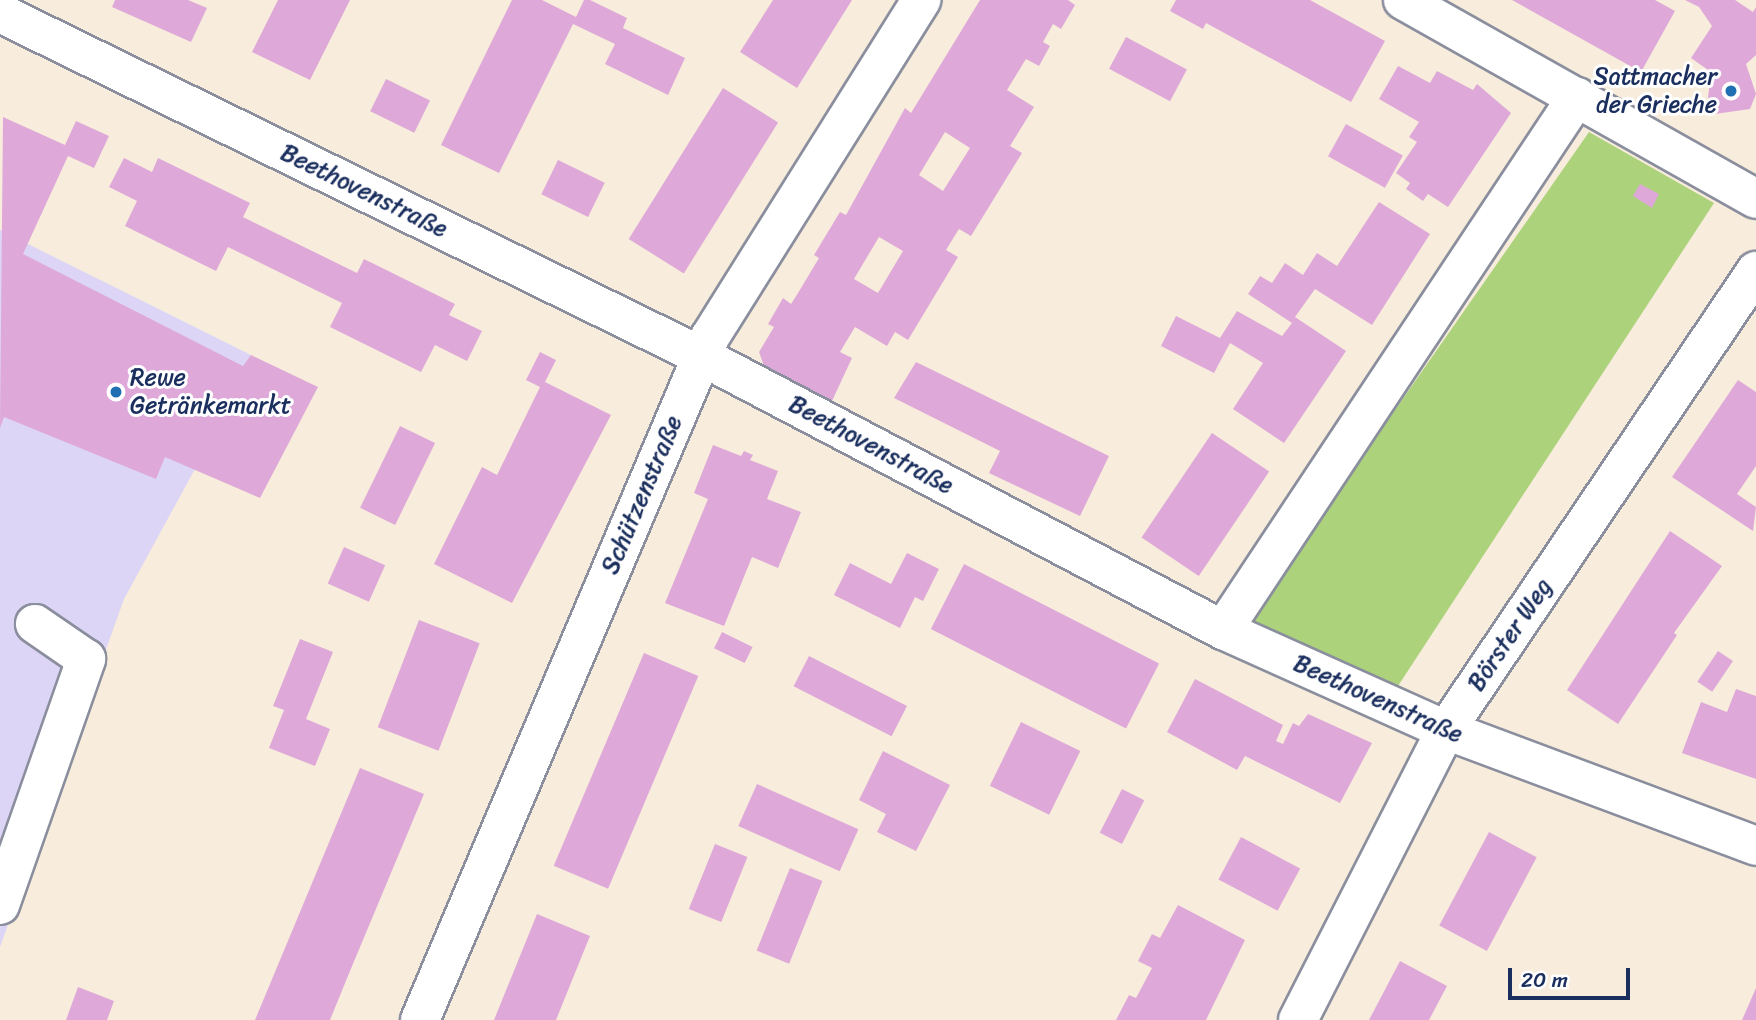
<!DOCTYPE html>
<meta charset="utf-8">
<style>
body{margin:0}
#map{position:relative;width:1756px;height:1020px;overflow:hidden;background:#f8ecdc;font-family:Sriracha,sans-serif}
div>[style]{position:absolute}
.built>*{inset:0;background:#ddd5f6}
.green>*{inset:0;background:#acd27c}
.building>*{inset:0;background:#dea9d8;transform-origin:0 0}
.roads{filter:drop-shadow(2px 0 #8a8e9d) drop-shadow(-2px 0 #8a8e9d) drop-shadow(0 2px #8a8e9d) drop-shadow(0 -2px #8a8e9d)}
.minor>*{height:38px;margin:-19px;padding:0 19px;transform-origin:19px;border-radius:19px;background:#fff}
.dots>*{width:19px;height:19px;translate:-50% -50%;box-sizing:border-box;border:4px solid #fff;border-radius:50%}
span{translate:-50% -50%;white-space:nowrap;text-align:center;line-height:1.15;-webkit-text-stroke:6px #fff;paint-order:stroke}
.poi-label{font-size:24px;color:#1b2f5e}
.right{translate:-100% -50%;text-align:right}
.left{translate:0 -50%;text-align:left}
.street-label{font-size:24px;color:#1b2f5e}
.scale{position:absolute;left:1508px;top:968px;width:122px;height:32px;box-sizing:border-box;border:4px solid #1b2f5e;border-top:0;padding-left:9px;font-size:21px;line-height:24px;white-space:nowrap;color:#1b2f5e;-webkit-text-stroke:5px #fff;paint-order:stroke}
</style>
<div id="map">
<div class="built">
<div style="clip-path:polygon(0 230px,251px 355px,195px 469px,124px 599px,0 947px)"></div>
</div>
<div class="green">
<div style="clip-path:polygon(1589px 132px,1714px 203px,1396px 689px,1247px 622px)"></div>
</div>
<div class="building">
<div style="clip-path:polygon(115px 0,188px 0,207px 8px,191px 42px,112px 7px)"></div>
<div style="clip-path:polygon(278px 0,350px 0,310px 80px,252px 52px)"></div>
<div style="clip-path:polygon(512px 0,542px 0,576px 17px,584px 0,590px 0,627px 18px,623px 28px,685px 58px,668px 95px,605px 64px,615px 44px,573px 24px,499px 173px,441px 145px)"></div>
<div style="clip-path:polygon(773px 0,852px 0,797px 88px,740px 52px)"></div>
<div style="clip-path:polygon(evenodd,980px 0,1068px 0,1075px 5px,1061px 29px,1053px 24px,1043px 42px,1050px 46px,1039px 66px,1026px 59px,1007px 90px,1034px 107px,1010px 146px,1022px 153px,971px 236px,959px 229px,954px 237px,946px 250px,958px 257px,908px 340px,895px 332px,887px 346px,855px 327px,840px 352px,852px 358px,832px 401px,764px 366px,759px 352px,774px 327px,768px 324px,783px 298px,791px 304px,798px 293px,819px 258px,814px 255px,840px 212px,846px 215px,905px 108px,911px 113px,980px 0,945px 132px,970px 148px,943px 191px,919px 175px,945px 132px,980px 0,879px 237px,903px 251px,878px 293px,854px 279px,879px 237px)"></div>
<div style="clip-path:polygon(1176px 0,1310px 0,1385px 41px,1351px 102px,1206px 23px,1203px 29px,1170px 11px)"></div>
<div style="clip-path:polygon(1512px 0,1655px 0,1675px 11px,1641px 72px)"></div>
<div style="clip-path:polygon(1685px 0,1735px 0,1753px 12px,1756px 7px,1756px 55px,1746px 64px,1756px 94px,1750px 109px,1715px 114px,1707px 107px,1711px 72px,1691px 58px,1712px 26px,1699px 7px)"></div>
<div style="left:1126px;top:37px;width:69px;height:36px;rotate:28deg"></div>
<div style="clip-path:polygon(1398px 66px,1430px 83px,1437px 71px,1473px 90px,1477px 84px,1511px 113px,1448px 207px,1428px 194px,1423px 201px,1406px 189px,1410px 183px,1396px 173px,1417px 142px,1409px 137px,1419px 122px,1379px 99px)"></div>
<div style="left:386px;top:79px;width:49px;height:36px;rotate:26deg"></div>
<div style="left:723px;top:88px;width:65px;height:178px;rotate:32deg"></div>
<div style="clip-path:polygon(3px 117px,65px 145px,76px 121px,109px 136px,94px 168px,68px 156px,23px 254px,243px 366px,251px 355px,318px 387px,260px 498px,165px 457px,156px 479px,4px 417px,0 428px)"></div>
<div style="left:1346px;top:124px;width:65px;height:37px;rotate:29deg"></div>
<div style="clip-path:polygon(124px 158px,152px 172px,158px 158px,250px 203px,243px 217px,357px 273px,364px 259px,455px 304px,449px 315px,482px 331px,467px 361px,435px 345px,421px 372px,330px 327px,342px 303px,228px 247px,216px 271px,125px 226px,137px 201px,109px 187px)"></div>
<div style="left:558px;top:160px;width:52px;height:38px;rotate:26deg"></div>
<div style="clip-path:polygon(1640px 184px,1659px 194px,1652px 208px,1633px 196px)"></div>
<div style="clip-path:polygon(1379px 202px,1430px 234px,1372px 325px,1315px 289px,1295px 317px,1346px 351px,1284px 443px,1233px 409px,1263px 363px,1230px 343px,1214px 373px,1161px 346px,1176px 316px,1220px 338px,1237px 311px,1282px 336px,1292px 323px,1248px 294px,1260px 276px,1272px 283px,1285px 263px,1303px 275px,1317px 253px,1337px 266px)"></div>
<div style="clip-path:polygon(540px 352px,556px 360px,545px 382px,611px 415px,512px 603px,434px 564px,482px 467px,497px 475px,540px 387px,526px 380px)"></div>
<div style="clip-path:polygon(916px 362px,1109px 456px,1080px 516px,989px 473px,1000px 451px,894px 398px)"></div>
<div style="clip-path:polygon(1738px 380px,1756px 392px,1756px 466px,1737px 494px,1756px 507px,1753px 531px,1672px 477px)"></div>
<div style="left:400px;top:426px;width:39px;height:91px;rotate:26deg"></div>
<div style="left:1212px;top:433px;width:69px;height:126px;rotate:34deg"></div>
<div style="clip-path:polygon(713px 445px,741px 456px,744px 451px,753px 455px,750px 460px,778px 471px,767px 499px,801px 512px,778px 568px,752px 557px,724px 626px,665px 603px,708px 499px,694px 493px)"></div>
<div style="clip-path:polygon(1670px 531px,1722px 566px,1674px 633px,1677px 635px,1618px 724px,1567px 690px)"></div>
<div style="left:344px;top:547px;width:45px;height:40px;rotate:24deg"></div>
<div style="clip-path:polygon(907px 553px,939px 569px,923px 601px,915px 597px,900px 628px,834px 595px,850px 563px,891px 584px)"></div>
<div style="left:964px;top:564px;width:219px;height:73px;rotate:27deg"></div>
<div style="left:419px;top:620px;width:65px;height:115px;rotate:21deg"></div>
<div style="left:722px;top:632px;width:34px;height:18px;rotate:26deg"></div>
<div style="clip-path:polygon(300px 639px,333px 652px,306px 719px,330px 729px,315px 766px,269px 748px,284px 710px,273px 706px)"></div>
<div style="left:1718px;top:651px;width:18px;height:37px;rotate:34deg"></div>
<div style="left:644px;top:653px;width:59px;height:231px;rotate:23deg"></div>
<div style="left:809px;top:656px;width:110px;height:34px;rotate:27deg"></div>
<div style="clip-path:polygon(1195px 679px,1283px 725px,1276px 741px,1283px 744px,1293px 723px,1299px 726px,1308px 714px,1372px 743px,1340px 803px,1245px 756px,1237px 770px,1167px 732px)"></div>
<div style="clip-path:polygon(1736px 689px,1756px 696px,1756px 779px,1682px 753px,1701px 702px,1727px 712px)"></div>
<div style="left:1021px;top:722px;width:66px;height:71px;rotate:26deg"></div>
<div style="clip-path:polygon(883px 751px,950px 785px,916px 851px,877px 832px,886px 814px,859px 800px)"></div>
<div style="clip-path:polygon(360px 768px,424px 794px,350px 971px,330px 1020px,255px 1020px)"></div>
<div style="left:757px;top:784px;width:111px;height:46px;rotate:24deg"></div>
<div style="left:1122px;top:789px;width:25px;height:49px;rotate:27deg"></div>
<div style="left:1489px;top:832px;width:54px;height:106px;rotate:28deg"></div>
<div style="left:1241px;top:837px;width:67px;height:48px;rotate:28deg"></div>
<div style="left:715px;top:844px;width:35px;height:70px;rotate:22deg"></div>
<div style="left:790px;top:868px;width:35px;height:89px;rotate:22deg"></div>
<div style="clip-path:polygon(1178px 905px,1245px 940px,1206px 1020px,1116px 1020px,1129px 995px,1136px 998px,1152px 968px,1138px 961px,1152px 934px,1160px 938px)"></div>
<div style="clip-path:polygon(537px 914px,590px 936px,556px 1020px,494px 1020px)"></div>
<div style="clip-path:polygon(1400px 961px,1447px 986px,1429px 1020px,1369px 1020px)"></div>
<div style="clip-path:polygon(78px 987px,114px 1001px,107px 1020px,66px 1020px)"></div>
<div style="clip-path:polygon(1756px 988px,1756px 1020px,1742px 1020px)"></div>
</div>
<div class="roads">
<div class="minor">
<div style="left:1403px;top:0;width:405px;rotate:29.4deg"></div>
<div style="left:0;top:13px;width:780px;rotate:26.07deg"></div>
<div style="left:701px;top:356px;width:590px;rotate:27.7deg"></div>
<div style="left:1223px;top:630px;width:244px;rotate:24.2deg"></div>
<div style="left:1446px;top:730px;width:331px;rotate:20.5deg"></div>
<div style="left:1223px;top:630px;width:640px;rotate:-56.41deg"></div>
<div style="left:0;top:905px;width:261px;rotate:-70.7deg"></div>
<div style="left:86px;top:659px;width:62px;rotate:-145.5deg"></div>
<div style="left:420px;top:1020px;width:742px;rotate:-66.99deg"></div>
<div style="left:710px;top:337px;width:398px;rotate:-57.9deg"></div>
<div style="left:1298px;top:1020px;width:326px;rotate:-63deg"></div>
<div style="left:1446px;top:730px;width:554px;rotate:-55.97deg"></div>
</div>
</div>
<div class="dots">
<div style="left:1731px;top:91px;background:#1f6fb2"></div>
<div style="left:116px;top:392px;background:#1f6fb2"></div>
</div>
<div class="poi-label">
<span class="right" style="left:1717px;top:91px">Sattmacher<br>der Grieche</span>
<span class="left" style="left:130px;top:392px">Rewe<br>Getränkemarkt</span>
</div>
<div class="street-label">
<span style="left:364px;top:191px;rotate:26deg">Beethovenstraße</span>
<span style="left:871px;top:445px;rotate:28deg">Beethovenstraße</span>
<span style="left:642px;top:495px;rotate:-67deg">Schützenstraße</span>
<span style="left:1510px;top:635px;rotate:-56deg">Börster Weg</span>
<span style="left:1378px;top:699px;rotate:24deg">Beethovenstraße</span>
</div>
<div class="scale">20 m</div>
</div>
